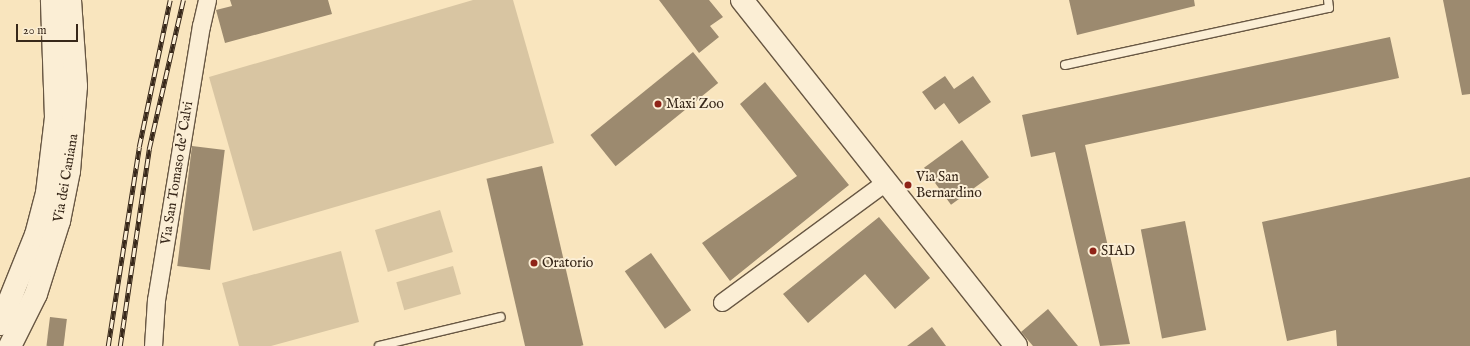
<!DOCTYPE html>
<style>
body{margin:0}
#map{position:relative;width:1470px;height:346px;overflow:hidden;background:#f9e5be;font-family:"IM FELL English",serif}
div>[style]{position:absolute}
.green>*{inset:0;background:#d8c5a2;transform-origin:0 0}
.building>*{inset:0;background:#9c8a6f;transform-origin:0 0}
.roads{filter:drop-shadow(1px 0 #685743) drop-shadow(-1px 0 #685743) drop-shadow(0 1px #685743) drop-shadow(0 -1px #685743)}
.service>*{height:8px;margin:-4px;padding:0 4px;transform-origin:4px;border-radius:4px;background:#fbeed5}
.minor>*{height:17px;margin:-8.5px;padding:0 8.5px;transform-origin:8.5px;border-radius:8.5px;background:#fbeed5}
.secondary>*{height:22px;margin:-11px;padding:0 11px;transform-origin:11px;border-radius:11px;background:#fbeed5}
.rail>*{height:4.5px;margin-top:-2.25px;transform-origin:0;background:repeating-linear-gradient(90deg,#fbeed5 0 9px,#38281a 0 18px);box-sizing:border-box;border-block:1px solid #38281a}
.dots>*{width:11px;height:11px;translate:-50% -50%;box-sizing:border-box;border:2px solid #fbeed5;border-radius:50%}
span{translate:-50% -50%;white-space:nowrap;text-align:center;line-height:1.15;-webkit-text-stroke:4px #fbeed5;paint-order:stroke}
.poi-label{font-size:14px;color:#38281a}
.left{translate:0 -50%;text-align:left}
.street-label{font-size:14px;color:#38281a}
.scale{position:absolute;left:16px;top:24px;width:62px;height:18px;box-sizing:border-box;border:2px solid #38281a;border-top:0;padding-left:5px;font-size:12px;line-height:14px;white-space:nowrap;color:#38281a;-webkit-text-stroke:3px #fbeed5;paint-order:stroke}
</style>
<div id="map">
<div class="green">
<div style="clip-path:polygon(473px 0,513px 0,554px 143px,253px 231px,209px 77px)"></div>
<div style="left:440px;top:210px;width:44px;height:68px;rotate:73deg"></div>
<div style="clip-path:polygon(341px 251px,359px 322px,271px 346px,239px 346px,222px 283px)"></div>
<div style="left:453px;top:266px;width:29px;height:59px;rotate:74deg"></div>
</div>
<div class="building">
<div style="clip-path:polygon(230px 0,328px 0,332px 14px,225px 43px,216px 10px,232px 6px)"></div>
<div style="clip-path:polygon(659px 0,709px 0,723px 17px,710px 26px,719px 37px,699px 53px)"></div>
<div style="clip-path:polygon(1069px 0,1194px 0,1195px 6px,1077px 35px)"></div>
<div style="clip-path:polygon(1443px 0,1470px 0,1470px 94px,1462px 95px)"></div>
<div style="clip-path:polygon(1390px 37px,1399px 78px,1085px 145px,1130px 344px,1100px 346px,1055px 152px,1031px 157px,1022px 115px)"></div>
<div style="left:693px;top:52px;width:40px;height:132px;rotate:51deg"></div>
<div style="clip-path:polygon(945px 76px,954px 89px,973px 76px,991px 102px,959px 124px,944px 103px,935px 110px,922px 92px)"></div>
<div style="clip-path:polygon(765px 82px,849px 185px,730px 281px,702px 243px,797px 176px,740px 104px)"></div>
<div style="left:962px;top:140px;width:46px;height:47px;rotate:54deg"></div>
<div style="left:192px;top:146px;width:33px;height:121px;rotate:7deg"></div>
<div style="left:542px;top:166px;width:184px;height:57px;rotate:77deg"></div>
<div style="clip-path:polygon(1470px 177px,1470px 346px,1337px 346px,1336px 330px,1287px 341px,1262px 222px)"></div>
<div style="clip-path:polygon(879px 217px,930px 278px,895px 309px,865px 274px,808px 323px,783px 294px)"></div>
<div style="left:1185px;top:221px;width:111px;height:45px;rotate:79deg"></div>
<div style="left:651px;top:253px;width:70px;height:32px;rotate:55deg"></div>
<div style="clip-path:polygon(1048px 309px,1078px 346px,1033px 346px,1021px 332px)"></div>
<div style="left:50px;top:317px;width:17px;height:29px;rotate:7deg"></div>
<div style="clip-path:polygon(932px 327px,946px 346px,907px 346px)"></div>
</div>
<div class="roads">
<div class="service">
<div style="left:1065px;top:65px;width:270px;rotate:-12.2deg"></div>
<div style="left:1329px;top:8px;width:8px;rotate:-97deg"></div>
<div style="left:379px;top:346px;width:125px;rotate:-13.4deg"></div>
</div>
<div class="minor">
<div style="left:722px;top:302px;width:205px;rotate:-36.3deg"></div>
<div style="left:153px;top:346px;width:46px;rotate:-86.3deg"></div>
<div style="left:156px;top:300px;width:278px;rotate:-80.7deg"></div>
<div style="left:201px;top:26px;width:27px;rotate:-77deg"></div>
</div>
<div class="secondary">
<div style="left:742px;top:0;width:441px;rotate:51.6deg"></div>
<div style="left:0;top:324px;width:96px;rotate:-68deg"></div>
<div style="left:36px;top:235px;width:43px;rotate:-75.3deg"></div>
<div style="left:47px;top:193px;width:77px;rotate:-83.2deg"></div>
<div style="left:56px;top:117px;width:117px;rotate:-92deg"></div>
<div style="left:10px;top:346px;width:58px;rotate:-63.4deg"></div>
<div style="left:36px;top:294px;width:77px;rotate:-72.5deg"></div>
<div style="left:59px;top:221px;width:51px;rotate:-78.7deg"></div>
<div style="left:69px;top:171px;width:85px;rotate:-85.3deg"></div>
<div style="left:76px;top:86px;width:86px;rotate:-94deg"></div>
</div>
</div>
<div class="rail">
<div style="left:108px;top:346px;width:201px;rotate:-81.1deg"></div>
<div style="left:139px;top:147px;width:150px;rotate:-78.1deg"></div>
<div style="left:120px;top:346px;width:199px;rotate:-81.6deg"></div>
<div style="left:149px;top:149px;width:153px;rotate:-77.1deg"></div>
</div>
<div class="dots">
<div style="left:658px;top:104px;background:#8f2418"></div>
<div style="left:908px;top:185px;background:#8f2418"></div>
<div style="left:1093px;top:251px;background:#8f2418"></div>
<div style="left:534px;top:263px;background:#8f2418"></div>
</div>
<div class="poi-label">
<span class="left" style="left:666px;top:104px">Maxi Zoo</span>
<span class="left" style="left:916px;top:185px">Via San<br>Bernardino</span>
<span class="left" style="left:1101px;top:251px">SIAD</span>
<span class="left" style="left:542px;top:263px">Oratorio</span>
</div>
<div class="street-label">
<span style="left:177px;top:173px;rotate:-81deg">Via San Tomaso de' Calvi</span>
<span style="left:66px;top:178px;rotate:-80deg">Via dei Caniana</span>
</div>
<div class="scale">20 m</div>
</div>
